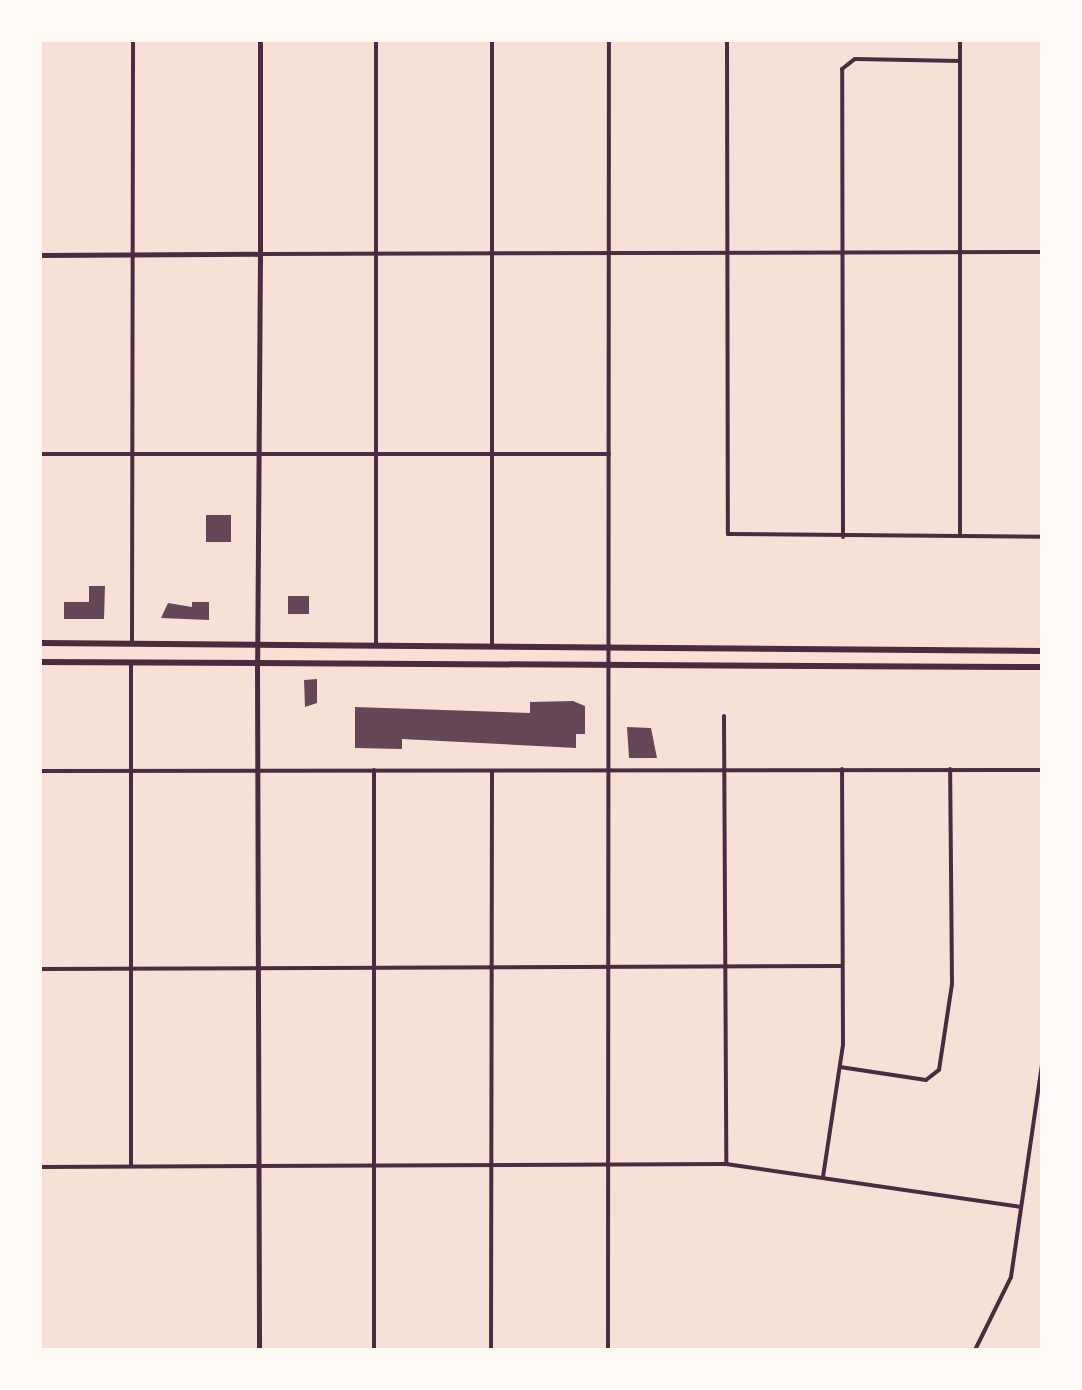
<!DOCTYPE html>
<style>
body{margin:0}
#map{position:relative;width:1082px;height:1390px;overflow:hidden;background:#f7e1d7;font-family:"Roboto Condensed",sans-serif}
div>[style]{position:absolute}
.building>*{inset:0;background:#644757;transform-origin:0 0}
.minor>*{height:4px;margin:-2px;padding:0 2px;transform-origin:2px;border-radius:2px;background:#4a2c40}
.tertiary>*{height:5px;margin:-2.5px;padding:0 2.5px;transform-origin:2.5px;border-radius:2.5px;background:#4a2c40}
.secondary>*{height:5px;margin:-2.5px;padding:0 2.5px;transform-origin:2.5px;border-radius:2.5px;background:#4a2c40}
.primary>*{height:6px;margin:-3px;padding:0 3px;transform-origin:3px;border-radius:3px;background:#4a2c40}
span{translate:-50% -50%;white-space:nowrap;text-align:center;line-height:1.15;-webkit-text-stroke:10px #fffaf5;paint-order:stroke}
.frame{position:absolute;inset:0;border:42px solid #fffaf5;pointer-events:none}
</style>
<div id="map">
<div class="building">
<div style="left:206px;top:515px;width:25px;height:27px"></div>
<div style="clip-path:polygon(89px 586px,105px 586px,104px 619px,64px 619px,64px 602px,89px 602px)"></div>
<div style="left:288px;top:596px;width:21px;height:18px"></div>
<div style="clip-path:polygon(192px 602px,209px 602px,209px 620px,161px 618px,168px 603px,192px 607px)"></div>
<div style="clip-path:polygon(317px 679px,317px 703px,305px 707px,304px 680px)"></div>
<div style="clip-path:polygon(573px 701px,585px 706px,585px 734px,576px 734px,576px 748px,402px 739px,402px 749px,355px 748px,355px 707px,530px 713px,530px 702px)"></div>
<div style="clip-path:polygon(627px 727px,651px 728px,657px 758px,629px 758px)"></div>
</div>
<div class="minor">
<div style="left:376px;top:40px;width:603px;rotate:90deg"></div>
<div style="left:727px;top:40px;width:494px;rotate:89.9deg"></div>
<div style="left:728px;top:534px;width:314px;rotate:0.5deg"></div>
<div style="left:960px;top:40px;width:495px;rotate:90deg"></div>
<div style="left:262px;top:254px;width:780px;rotate:-0.15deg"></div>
<div style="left:40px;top:454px;width:569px"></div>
<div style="left:843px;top:537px;width:468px;rotate:-90.1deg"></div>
<div style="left:842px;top:69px;width:16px;rotate:-38deg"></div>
<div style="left:855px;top:59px;width:105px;rotate:1.1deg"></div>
<div style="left:132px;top:643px;width:603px;rotate:-89.9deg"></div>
<div style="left:492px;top:644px;width:604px;rotate:-90deg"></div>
<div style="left:724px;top:716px;width:448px;rotate:89.7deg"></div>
<div style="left:374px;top:770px;width:580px;rotate:90deg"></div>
<div style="left:40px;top:771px;width:1002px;rotate:-0.06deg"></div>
<div style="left:40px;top:969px;width:801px;rotate:-0.21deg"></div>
<div style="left:840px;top:1067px;width:87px;rotate:8.6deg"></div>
<div style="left:926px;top:1080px;width:16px;rotate:-38deg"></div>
<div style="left:939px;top:1070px;width:87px;rotate:-81.4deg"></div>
<div style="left:952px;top:984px;width:215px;rotate:-90.5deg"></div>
<div style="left:131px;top:1166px;width:504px;rotate:-90deg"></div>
<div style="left:40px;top:1167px;width:686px;rotate:-0.25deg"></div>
<div style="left:726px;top:1164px;width:298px;rotate:8.3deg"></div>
<div style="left:823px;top:1177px;width:134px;rotate:-81.4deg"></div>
<div style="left:843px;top:1044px;width:275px;rotate:-90.2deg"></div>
<div style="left:491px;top:1350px;width:579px;rotate:-89.9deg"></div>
<div style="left:608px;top:1350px;width:1310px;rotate:-89.96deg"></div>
<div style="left:975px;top:1350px;width:81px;rotate:-63.7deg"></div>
<div style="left:1011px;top:1277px;width:214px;rotate:-81.7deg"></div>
</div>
<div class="tertiary">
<div style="left:260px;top:254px;width:214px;rotate:-90deg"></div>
<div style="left:257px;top:662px;width:688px;rotate:89.83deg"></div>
</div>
<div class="secondary">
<div style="left:40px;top:255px;width:220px;rotate:-0.3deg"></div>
<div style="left:260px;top:254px;width:408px;rotate:90.4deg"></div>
</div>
<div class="primary">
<div style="left:40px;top:643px;width:1002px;rotate:0.46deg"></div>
<div style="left:40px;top:662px;width:1002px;rotate:0.29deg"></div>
</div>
<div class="frame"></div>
</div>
